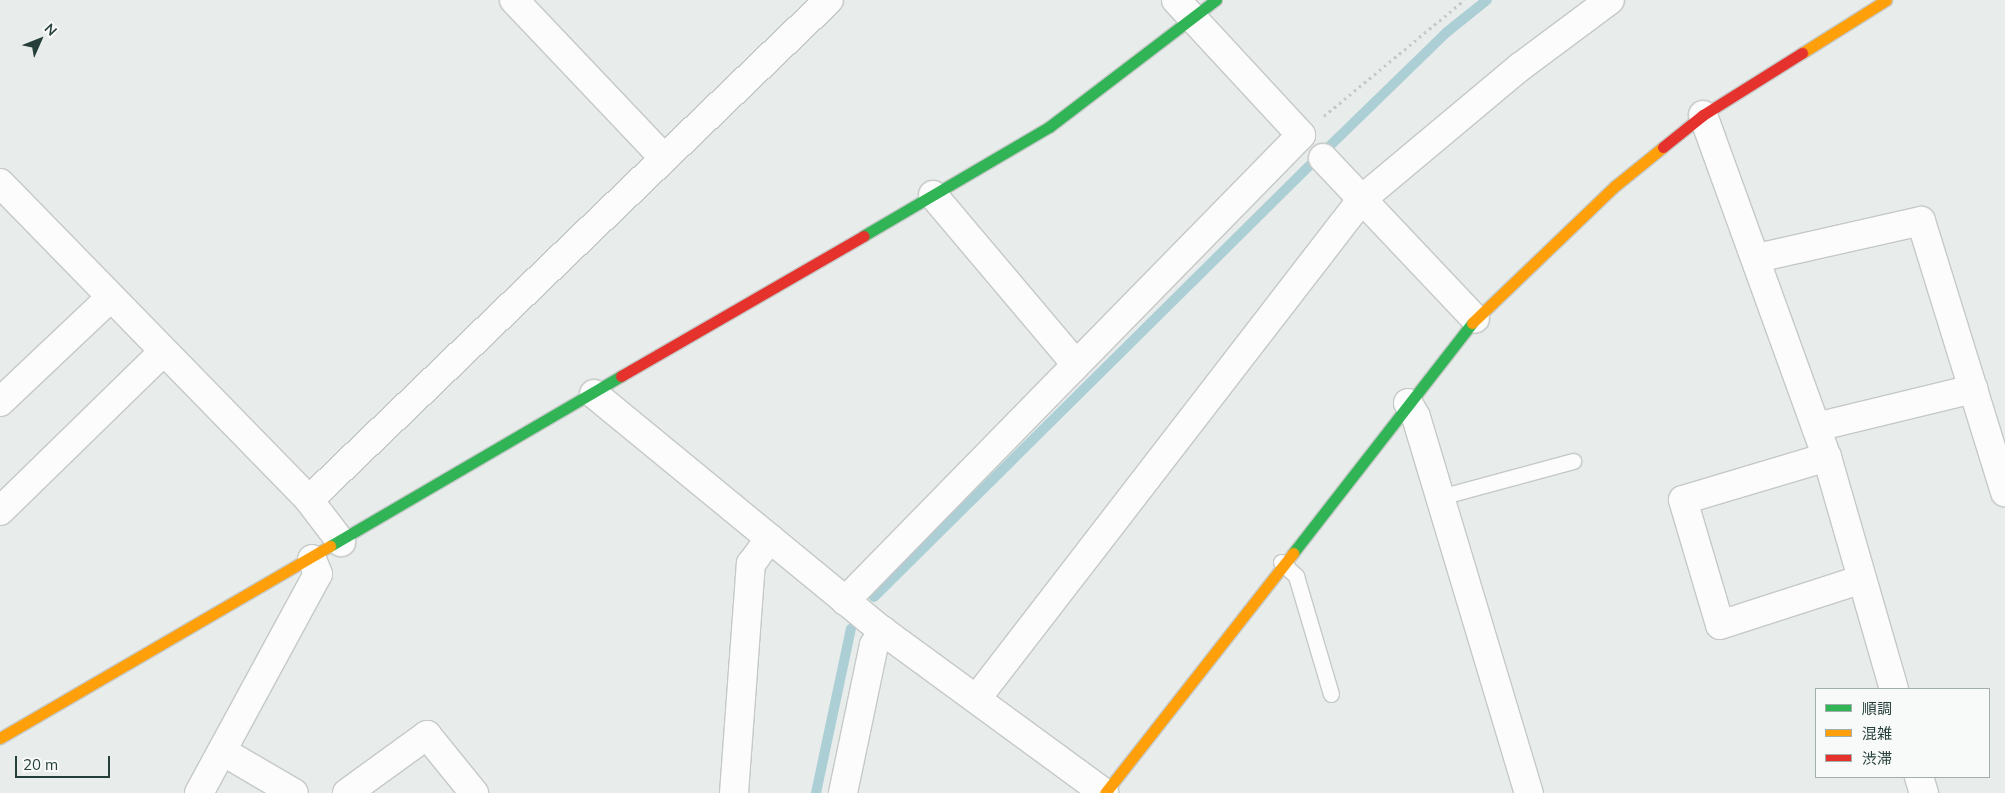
<!DOCTYPE html>
<meta charset="utf-8">
<style>
body{margin:0}
#map{position:relative;width:2005px;height:793px;overflow:hidden;background:#e8ecea;font-family:Mulish,"Noto Sans JP",sans-serif}
div>[style]{position:absolute}
.stream>*{height:10px;margin:-5px;padding:0 5px;transform-origin:5px;border-radius:5px;background:#accfd6}
.path>*{height:3px;margin-top:-1.5px;transform-origin:0;background:repeating-linear-gradient(90deg,#c3cbca 0 2.5px,transparent 0 6.5px)}
.roads{filter:drop-shadow(1px 0 #c5c9c7) drop-shadow(-1px 0 #c5c9c7) drop-shadow(0 1px #c5c9c7) drop-shadow(0 -1px #c5c9c7)}
.lane>*{height:15px;margin:-7.5px;padding:0 7.5px;transform-origin:7.5px;border-radius:7.5px;background:#fcfcfc}
.street>*{height:28px;margin:-14px;padding:0 14px;transform-origin:14px;border-radius:14px;background:#fcfcfc}
.fast>*{height:11px;margin:-5.5px;padding:0 5.5px;transform-origin:5.5px;border-radius:5.5px;background:#30b455}
.slow>*{height:11px;margin:-5.5px;padding:0 5.5px;transform-origin:5.5px;border-radius:5.5px;background:#ff9f0a}
.jam>*{height:11px;margin:-5.5px;padding:0 5.5px;transform-origin:5.5px;border-radius:5.5px;background:#e5322d}
span{translate:-50% -50%;white-space:nowrap;text-align:center;line-height:1.15;-webkit-text-stroke:5px #f7faf9;paint-order:stroke}
.legend{position:absolute;left:1815px;top:688px;width:175px;height:90px;box-sizing:border-box;background:#f7faf9;border:1px solid #a3afad;margin:0;padding:6px 9px;list-style:none;font-size:15px;color:#263f3a}
.legend li{display:flex;align-items:center;gap:10px;height:25px}
.legend b{width:25px;border:1px solid #a3afad}
.north{position:absolute;left:15px;top:15px;width:50px;height:50px;-webkit-text-stroke:4px #f7faf9;paint-order:stroke;rotate:46deg;font-size:14px;font-weight:700;line-height:20px;text-align:center;color:#263f3a}
.north::after{content:'';display:block;margin:auto;width:18px;height:22px;background:#263f3a;clip-path:polygon(50% 0,100% 100%,50% 72%,0 100%)}
.scale{position:absolute;left:15px;top:756px;width:95px;height:22px;box-sizing:border-box;border:2px solid #263f3a;border-top:0;padding-left:6px;font-size:15px;line-height:18px;white-space:nowrap;color:#263f3a;-webkit-text-stroke:4px #f7faf9;paint-order:stroke}
</style>
<div id="map">
<div class="stream">
<div style="left:874px;top:597px;width:605px;rotate:-44.73deg"></div>
<div style="left:1304px;top:171px;width:199px;rotate:-44.2deg"></div>
<div style="left:1447px;top:32px;width:51px;rotate:-38.7deg"></div>
<div style="left:816px;top:793px;width:168px;rotate:-78deg"></div>
</div>
<div class="path">
<div style="left:1324px;top:116px;width:182px;rotate:-39.6deg"></div>
</div>
<div class="roads">
<div class="lane">
<div style="left:1440px;top:497px;width:138px;rotate:-15.1deg"></div>
<div style="left:1281px;top:562px;width:21px;rotate:43deg"></div>
<div style="left:1296px;top:576px;width:123px;rotate:73.5deg"></div>
</div>
<div class="street">
<div style="left:514px;top:0;width:216px;rotate:46.5deg"></div>
<div style="left:1703px;top:115px;width:364px;rotate:70.1deg"></div>
<div style="left:1827px;top:457px;width:241px;rotate:73.9deg"></div>
<div style="left:1323px;top:158px;width:221px;rotate:46.6deg"></div>
<div style="left:0;top:183px;width:443px;rotate:45.7deg"></div>
<div style="left:309px;top:500px;width:53px;rotate:52.7deg"></div>
<div style="left:933px;top:195px;width:221px;rotate:49.8deg"></div>
<div style="left:1757px;top:258px;width:168px;rotate:-12.7deg"></div>
<div style="left:1921px;top:221px;width:284px;rotate:72.8deg"></div>
<div style="left:594px;top:394px;width:374px;rotate:39.4deg"></div>
<div style="left:883px;top:631px;width:274px;rotate:36.2deg"></div>
<div style="left:0;top:402px;width:151px;rotate:-43.4deg"></div>
<div style="left:1408px;top:403px;width:16px;rotate:60deg"></div>
<div style="left:1416px;top:417px;width:393px;rotate:73.3deg"></div>
<div style="left:1816px;top:427px;width:162px;rotate:-13.6deg"></div>
<div style="left:1827px;top:457px;width:150px;rotate:163.4deg"></div>
<div style="left:1683px;top:500px;width:130px;rotate:73.5deg"></div>
<div style="left:1720px;top:625px;width:149px;rotate:-17.9deg"></div>
<div style="left:309px;top:500px;width:721px;rotate:-43.88deg"></div>
<div style="left:0;top:511px;width:228px;rotate:-44.3deg"></div>
<div style="left:845px;top:601px;width:652px;rotate:-45.62deg"></div>
<div style="left:1301px;top:135px;width:184px;rotate:-132.8deg"></div>
<div style="left:977px;top:698px;width:630px;rotate:-52.35deg"></div>
<div style="left:1362px;top:199px;width:206px;rotate:-39.9deg"></div>
<div style="left:1520px;top:67px;width:112px;rotate:-36.7deg"></div>
<div style="left:222px;top:751px;width:83px;rotate:30.3deg"></div>
<div style="left:1919px;top:777px;width:17px;rotate:73deg"></div>
<div style="left:199px;top:793px;width:249px;rotate:-61.5deg"></div>
<div style="left:318px;top:574px;width:16px;rotate:-112deg"></div>
<div style="left:347px;top:793px;width:99px;rotate:-35.9deg"></div>
<div style="left:427px;top:735px;width:75px;rotate:51deg"></div>
<div style="left:734px;top:793px;width:230px;rotate:-85.8deg"></div>
<div style="left:751px;top:564px;width:32px;rotate:-54deg"></div>
<div style="left:843px;top:793px;width:151px;rotate:-78.2deg"></div>
<div style="left:874px;top:645px;width:17px;rotate:-57deg"></div>
</div>
<div class="fast">
<div style="left:863px;top:236px;width:216px;rotate:-30.4deg"></div>
<div style="left:1049px;top:127px;width:210px;rotate:-37.3deg"></div>
<div style="left:330px;top:546px;width:337px;rotate:-30.3deg"></div>
<div style="left:1293px;top:553px;width:291px;rotate:-52.1deg"></div>
</div>
<div class="slow">
<div style="left:1802px;top:53px;width:99px;rotate:-32.2deg"></div>
<div style="left:1472px;top:323px;width:198px;rotate:-43.8deg"></div>
<div style="left:1615px;top:186px;width:62px;rotate:-39.1deg"></div>
<div style="left:0;top:738px;width:382px;rotate:-30.2deg"></div>
<div style="left:1105px;top:793px;width:305px;rotate:-51.9deg"></div>
</div>
<div class="jam">
<div style="left:1663px;top:147px;width:51px;rotate:-38.7deg"></div>
<div style="left:1703px;top:115px;width:117px;rotate:-32.1deg"></div>
<div style="left:621px;top:376px;width:280px;rotate:-30deg"></div>
</div>
</div>
<ul class="legend">
<li><b style="height:6px;background:#30b455"></b>順調</li>
<li><b style="height:6px;background:#ff9f0a"></b>混雑</li>
<li><b style="height:6px;background:#e5322d"></b>渋滞</li>
</ul>
<div class="north">N</div>
<div class="scale">20 m</div>
</div>
